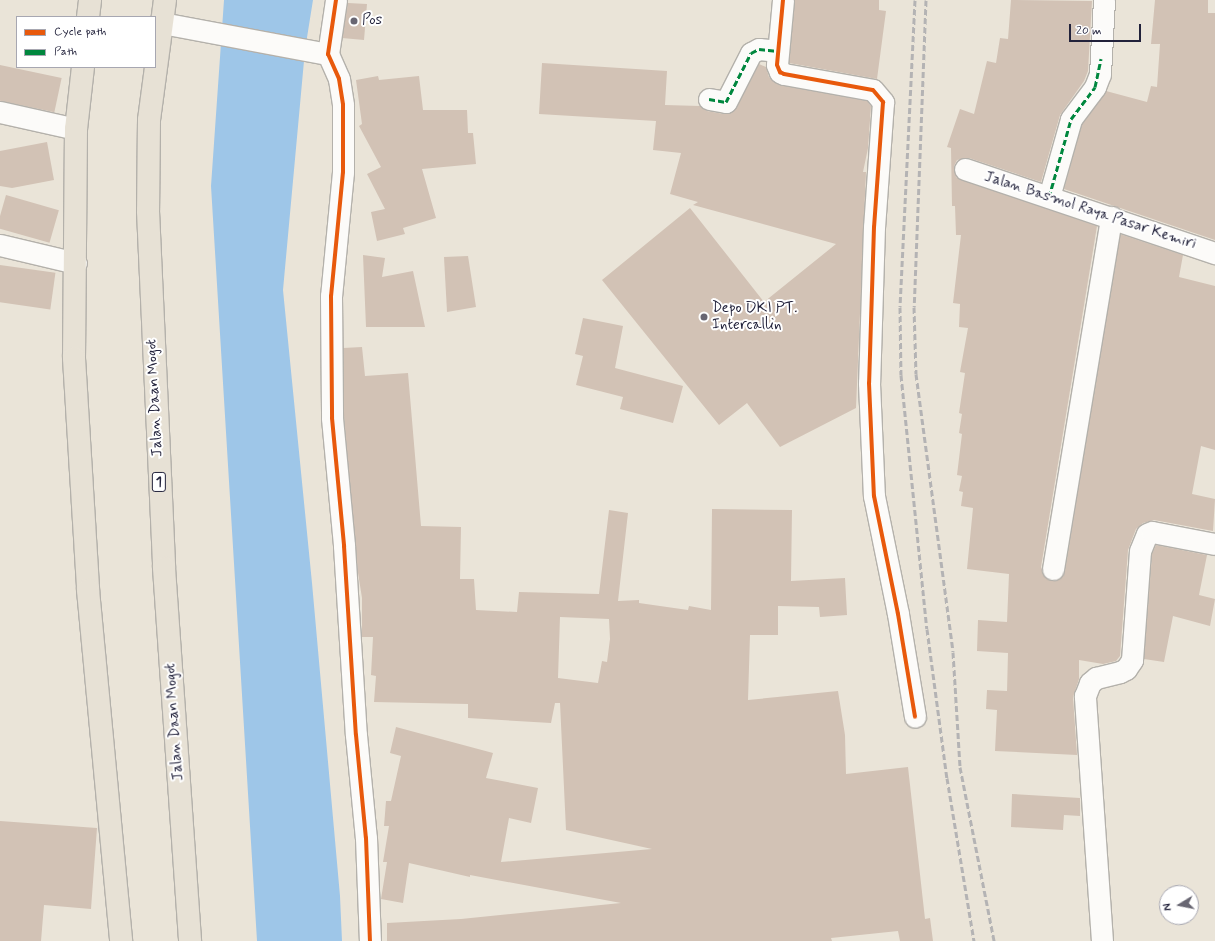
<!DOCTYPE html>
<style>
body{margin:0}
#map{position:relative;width:1215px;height:941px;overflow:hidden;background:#eae4d8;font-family:Mynerve,sans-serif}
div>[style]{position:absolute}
.water>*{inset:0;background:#9ec6e8}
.building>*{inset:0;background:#d2c2b5;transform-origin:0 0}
.roads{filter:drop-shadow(1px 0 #b4b1ab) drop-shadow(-1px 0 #b4b1ab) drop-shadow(0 1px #b4b1ab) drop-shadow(0 -1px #b4b1ab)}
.minor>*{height:21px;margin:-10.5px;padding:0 10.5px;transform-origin:10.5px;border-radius:10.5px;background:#fcfbf9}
.trunk>*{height:22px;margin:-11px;padding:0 11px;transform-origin:11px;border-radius:11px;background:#e7e1d5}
.rail>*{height:3px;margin-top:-1.5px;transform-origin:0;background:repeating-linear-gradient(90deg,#b4b3b4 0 6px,transparent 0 9px)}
.quiet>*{height:3px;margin-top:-1.5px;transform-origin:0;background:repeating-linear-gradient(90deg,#00873e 0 6px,transparent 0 9px)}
.cycleway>*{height:4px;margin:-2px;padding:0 2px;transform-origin:2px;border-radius:2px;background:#e8590c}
.dots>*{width:11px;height:11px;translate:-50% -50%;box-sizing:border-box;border:2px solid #fff;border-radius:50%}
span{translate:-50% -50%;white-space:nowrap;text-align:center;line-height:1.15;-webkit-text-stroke:4px #fff;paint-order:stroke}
.shield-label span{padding:1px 3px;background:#fff;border:1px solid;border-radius:3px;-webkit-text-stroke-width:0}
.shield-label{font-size:14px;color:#22223b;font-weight:700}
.poi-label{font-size:15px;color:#22223b}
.left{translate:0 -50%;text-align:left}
.street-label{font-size:15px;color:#22223b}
.legend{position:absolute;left:16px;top:16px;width:140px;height:52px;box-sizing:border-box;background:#fff;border:1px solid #a7a7b1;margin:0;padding:5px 7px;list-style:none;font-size:12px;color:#22223b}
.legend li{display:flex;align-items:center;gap:8px;height:20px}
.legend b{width:20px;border:1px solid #a7a7b1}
.north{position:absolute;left:1159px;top:885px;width:40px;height:40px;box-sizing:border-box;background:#fff;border:1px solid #a7a7b1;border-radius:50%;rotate:260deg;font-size:11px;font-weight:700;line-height:16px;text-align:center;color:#22223b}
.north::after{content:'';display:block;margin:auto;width:14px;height:18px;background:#686672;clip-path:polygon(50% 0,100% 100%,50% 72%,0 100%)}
.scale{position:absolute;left:1069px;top:24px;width:72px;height:18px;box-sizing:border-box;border:2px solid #22223b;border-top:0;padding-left:5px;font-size:12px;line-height:14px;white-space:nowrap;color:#22223b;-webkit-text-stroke:3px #fff;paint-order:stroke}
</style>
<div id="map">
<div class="water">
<div style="clip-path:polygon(224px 0,313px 0,305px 50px,283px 290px,312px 583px,340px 896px,342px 941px,257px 941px,211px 186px)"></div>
</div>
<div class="building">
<div style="clip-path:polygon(795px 0,879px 0,879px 10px,886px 11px,877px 79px,789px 63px)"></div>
<div style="clip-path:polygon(1011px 0,1092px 1px,1088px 71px,1084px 81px,1060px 115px,1041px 182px,969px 158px,957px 160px,954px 166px,956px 177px,961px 180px,1097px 226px,1041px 567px,1046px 578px,1058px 580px,1065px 571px,1120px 234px,1183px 255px,1179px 277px,1215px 286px,1215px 450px,1201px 446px,1192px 494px,1215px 499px,1213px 531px,1154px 520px,1143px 523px,1136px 529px,1128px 550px,1120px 656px,1116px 661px,1103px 664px,1079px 660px,1079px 679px,1073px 697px,1077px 755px,995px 751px,997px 710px,986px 709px,987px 690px,1007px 691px,1008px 653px,977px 651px,978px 620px,1007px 622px,1009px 574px,967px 569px,973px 508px,961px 506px,963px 492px,959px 491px,962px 476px,957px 475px,962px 434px,959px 433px,962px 414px,959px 413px,965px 373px,960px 372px,968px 328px,959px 327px,960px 304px,953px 303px,961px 235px,956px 235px,955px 206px,952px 206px,951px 148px,947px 147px,960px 109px,974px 114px,987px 61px,996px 63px,1000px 38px,1008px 39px)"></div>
<div style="clip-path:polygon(1155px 0,1208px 0,1208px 13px,1215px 13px,1215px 240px,1064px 189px,1082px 124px,1106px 91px,1147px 102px,1151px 86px,1157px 87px,1160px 44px,1151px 44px)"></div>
<div style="clip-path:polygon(348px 3px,367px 4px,364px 40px,342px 38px)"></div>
<div style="clip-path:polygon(542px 63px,667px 71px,665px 105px,700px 106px,707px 111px,724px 114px,731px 113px,737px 107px,759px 64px,766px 67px,769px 77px,779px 85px,867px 101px,871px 106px,868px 148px,863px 172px,866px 172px,856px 408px,780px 447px,747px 403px,719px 425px,602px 280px,690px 208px,764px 302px,836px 244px,693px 205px,698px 202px,670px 194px,681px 153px,653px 150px,656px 121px,539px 114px)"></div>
<div style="left:0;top:65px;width:63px;height:35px;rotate:12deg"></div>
<div style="clip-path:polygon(378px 76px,379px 80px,419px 76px,423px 110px,467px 110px,468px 133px,473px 133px,476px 164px,422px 169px,436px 218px,403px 228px,405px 234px,377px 241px,371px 212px,385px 209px,367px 174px,381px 167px,359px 126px,362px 124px,356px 80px)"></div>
<div style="clip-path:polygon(47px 142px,54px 180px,12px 188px,0 186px,0 151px)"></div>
<div style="left:6px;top:195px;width:55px;height:34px;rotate:16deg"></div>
<div style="clip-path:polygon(363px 255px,385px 258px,382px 277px,413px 271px,425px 327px,366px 327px)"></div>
<div style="clip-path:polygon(468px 256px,476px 307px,447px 312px,444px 257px)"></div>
<div style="left:0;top:265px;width:56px;height:37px;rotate:8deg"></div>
<div style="clip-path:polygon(583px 318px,623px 326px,615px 368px,683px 386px,673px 423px,620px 409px,623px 397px,576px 385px,583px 356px,575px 354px)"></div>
<div style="clip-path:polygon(evenodd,362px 347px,365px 376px,408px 373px,421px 526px,461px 527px,460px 579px,474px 579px,476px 610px,517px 612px,519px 592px,599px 594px,609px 510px,628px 513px,618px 601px,639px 600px,639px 603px,688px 610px,689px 606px,711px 610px,712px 509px,792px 510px,791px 581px,845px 578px,847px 615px,820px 617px,819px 607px,778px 606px,778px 635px,750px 635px,748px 700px,838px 691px,845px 735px,846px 774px,908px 767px,925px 919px,930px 918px,933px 941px,900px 941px,898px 931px,831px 938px,832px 941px,387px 941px,387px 923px,461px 919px,621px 903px,470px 875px,470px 877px,409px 863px,403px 903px,381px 899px,387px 862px,383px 862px,389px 826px,384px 826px,386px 801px,391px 801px,401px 756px,390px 753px,396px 727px,493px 753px,486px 778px,538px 788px,531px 823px,509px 818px,501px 862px,652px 849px,566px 830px,560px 703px,555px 703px,551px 723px,468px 718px,468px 704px,374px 702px,376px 676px,371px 675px,373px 637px,362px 637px,362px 598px,358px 573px,344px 417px,343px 348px,362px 347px,560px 617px,609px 619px,610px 639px,607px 662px,602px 661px,598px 683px,558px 678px,560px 617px)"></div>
<div style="clip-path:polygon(1156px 545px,1207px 555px,1199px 595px,1215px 599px,1210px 626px,1173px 616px,1164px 662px,1144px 659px,1152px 554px)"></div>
<div style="clip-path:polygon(1012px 794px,1080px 798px,1080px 816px,1064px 815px,1063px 830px,1011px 827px)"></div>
<div style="clip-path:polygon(0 821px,97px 828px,91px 909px,44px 905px,41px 941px,0 941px)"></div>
</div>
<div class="roads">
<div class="minor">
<div style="left:336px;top:0;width:55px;rotate:98.4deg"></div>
<div style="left:328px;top:54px;width:27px;rotate:66deg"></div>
<div style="left:339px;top:79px;width:26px;rotate:81deg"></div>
<div style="left:343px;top:105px;width:67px;rotate:90deg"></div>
<div style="left:343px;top:172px;width:125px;rotate:95.5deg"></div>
<div style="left:331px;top:296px;width:122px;rotate:89.5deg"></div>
<div style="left:332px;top:418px;width:129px;rotate:84.6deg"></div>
<div style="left:344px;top:546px;width:189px;rotate:86.4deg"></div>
<div style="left:356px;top:735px;width:103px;rotate:84.5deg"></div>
<div style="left:366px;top:838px;width:103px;rotate:87.8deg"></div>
<div style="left:783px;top:0;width:65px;rotate:95.3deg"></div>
<div style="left:777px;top:65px;width:8px;rotate:67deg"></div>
<div style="left:780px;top:72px;width:4px;rotate:27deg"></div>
<div style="left:784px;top:74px;width:90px;rotate:10.2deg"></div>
<div style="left:873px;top:90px;width:16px;rotate:50deg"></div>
<div style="left:883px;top:102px;width:125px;rotate:94.1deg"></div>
<div style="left:874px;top:227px;width:156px;rotate:91.8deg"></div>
<div style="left:869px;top:383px;width:113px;rotate:87.5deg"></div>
<div style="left:874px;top:496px;width:120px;rotate:78.5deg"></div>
<div style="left:898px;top:614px;width:104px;rotate:80.6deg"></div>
<div style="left:162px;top:23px;width:169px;rotate:10.6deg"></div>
<div style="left:709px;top:99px;width:17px;rotate:10deg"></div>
<div style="left:726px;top:102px;width:55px;rotate:-63deg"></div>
<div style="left:751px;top:53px;width:9px;rotate:-27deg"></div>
<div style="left:759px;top:49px;width:19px;rotate:6deg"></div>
<div style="left:0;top:112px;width:78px;rotate:12.6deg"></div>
<div style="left:965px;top:169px;width:264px;rotate:18.6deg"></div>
<div style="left:1049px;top:197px;width:81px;rotate:-74.2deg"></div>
<div style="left:1071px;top:119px;width:40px;rotate:-53deg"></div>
<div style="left:1095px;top:87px;width:14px;rotate:-69deg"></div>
<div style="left:1100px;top:74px;width:74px;rotate:-86.9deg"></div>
<div style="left:0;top:245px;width:78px;rotate:13.3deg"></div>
<div style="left:1053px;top:569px;width:357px;rotate:-80.6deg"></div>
<div style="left:1102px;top:941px;width:246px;rotate:-94deg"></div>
<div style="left:1085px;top:696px;width:14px;rotate:-69deg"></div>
<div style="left:1090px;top:683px;width:8px;rotate:-40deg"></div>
<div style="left:1096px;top:678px;width:25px;rotate:-14deg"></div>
<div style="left:1120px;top:672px;width:7px;rotate:-27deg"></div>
<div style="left:1126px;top:669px;width:11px;rotate:-56deg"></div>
<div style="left:1132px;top:660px;width:109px;rotate:-85.8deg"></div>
<div style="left:1140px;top:551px;width:18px;rotate:-68deg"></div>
<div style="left:1147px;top:534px;width:5px;rotate:-22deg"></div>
<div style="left:1152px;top:532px;width:64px;rotate:10.8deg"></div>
</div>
<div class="trunk">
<div style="left:165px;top:0;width:121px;rotate:97.6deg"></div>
<div style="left:149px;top:120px;width:91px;rotate:90.6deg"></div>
<div style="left:148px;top:211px;width:357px;rotate:87.4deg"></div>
<div style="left:164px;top:568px;width:374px;rotate:86deg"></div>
<div style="left:88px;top:17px;width:17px;rotate:-83deg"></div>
<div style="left:83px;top:67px;width:62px;rotate:96.4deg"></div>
<div style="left:76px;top:129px;width:229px;rotate:90.5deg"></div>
<div style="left:74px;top:358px;width:232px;rotate:86.5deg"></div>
<div style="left:88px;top:590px;width:353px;rotate:84.6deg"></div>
</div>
</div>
<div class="rail">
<div style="left:915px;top:0;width:307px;rotate:92.8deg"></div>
<div style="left:900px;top:307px;width:68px;rotate:89.2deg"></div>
<div style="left:901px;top:375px;width:255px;rotate:84.2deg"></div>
<div style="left:927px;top:629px;width:150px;rotate:82.4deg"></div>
<div style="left:947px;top:778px;width:165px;rotate:80.6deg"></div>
<div style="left:926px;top:0;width:307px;rotate:92.2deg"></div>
<div style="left:914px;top:307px;width:67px;rotate:88.3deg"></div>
<div style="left:916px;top:374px;width:280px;rotate:82.4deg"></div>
<div style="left:953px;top:652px;width:115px;rotate:86.5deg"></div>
<div style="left:960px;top:767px;width:177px;rotate:78.9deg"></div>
</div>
<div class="quiet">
<div style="left:709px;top:99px;width:17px;rotate:10deg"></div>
<div style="left:726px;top:102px;width:55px;rotate:-63deg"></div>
<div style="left:751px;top:53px;width:9px;rotate:-27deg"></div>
<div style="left:759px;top:49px;width:19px;rotate:6deg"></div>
<div style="left:1049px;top:197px;width:81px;rotate:-74.2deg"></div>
<div style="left:1071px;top:119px;width:40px;rotate:-53deg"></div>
<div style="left:1095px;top:87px;width:29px;rotate:-78deg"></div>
</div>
<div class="cycleway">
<div style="left:336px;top:0;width:55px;rotate:98.4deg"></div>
<div style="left:328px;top:54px;width:27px;rotate:66deg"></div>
<div style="left:339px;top:79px;width:26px;rotate:81deg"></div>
<div style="left:343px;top:105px;width:67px;rotate:90deg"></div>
<div style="left:343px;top:172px;width:125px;rotate:95.5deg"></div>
<div style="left:331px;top:296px;width:122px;rotate:89.5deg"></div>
<div style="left:332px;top:418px;width:129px;rotate:84.6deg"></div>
<div style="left:344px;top:546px;width:189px;rotate:86.4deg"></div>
<div style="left:356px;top:735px;width:103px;rotate:84.5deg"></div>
<div style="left:366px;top:838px;width:103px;rotate:87.8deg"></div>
<div style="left:783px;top:0;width:65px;rotate:95.3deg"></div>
<div style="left:777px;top:65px;width:8px;rotate:67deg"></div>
<div style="left:780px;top:72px;width:4px;rotate:27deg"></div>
<div style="left:784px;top:74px;width:90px;rotate:10.2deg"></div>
<div style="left:873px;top:90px;width:16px;rotate:50deg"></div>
<div style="left:883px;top:102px;width:125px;rotate:94.1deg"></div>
<div style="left:874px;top:227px;width:156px;rotate:91.8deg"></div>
<div style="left:869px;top:383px;width:113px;rotate:87.5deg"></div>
<div style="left:874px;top:496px;width:120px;rotate:78.5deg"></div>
<div style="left:898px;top:614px;width:104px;rotate:80.6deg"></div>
</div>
<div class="dots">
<div style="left:354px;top:21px;background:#686672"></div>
<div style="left:704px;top:317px;background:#686672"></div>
</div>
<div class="shield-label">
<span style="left:159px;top:482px">1</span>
</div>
<div class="poi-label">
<span class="left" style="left:362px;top:21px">Pos</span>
<span class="left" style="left:712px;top:317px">Depo DKI PT.<br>Intercallin</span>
</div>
<div class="street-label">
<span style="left:1090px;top:211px;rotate:18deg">Jalan Basmol Raya Pasar Kemiri</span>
<span style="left:155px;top:398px;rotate:-93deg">Jalan Daan Mogot</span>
<span style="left:175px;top:722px;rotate:-94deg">Jalan Daan Mogot</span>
</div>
<ul class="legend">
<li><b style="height:5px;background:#e8590c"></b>Cycle path</li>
<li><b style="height:5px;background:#00873e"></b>Path</li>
</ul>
<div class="north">N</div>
<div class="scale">20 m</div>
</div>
